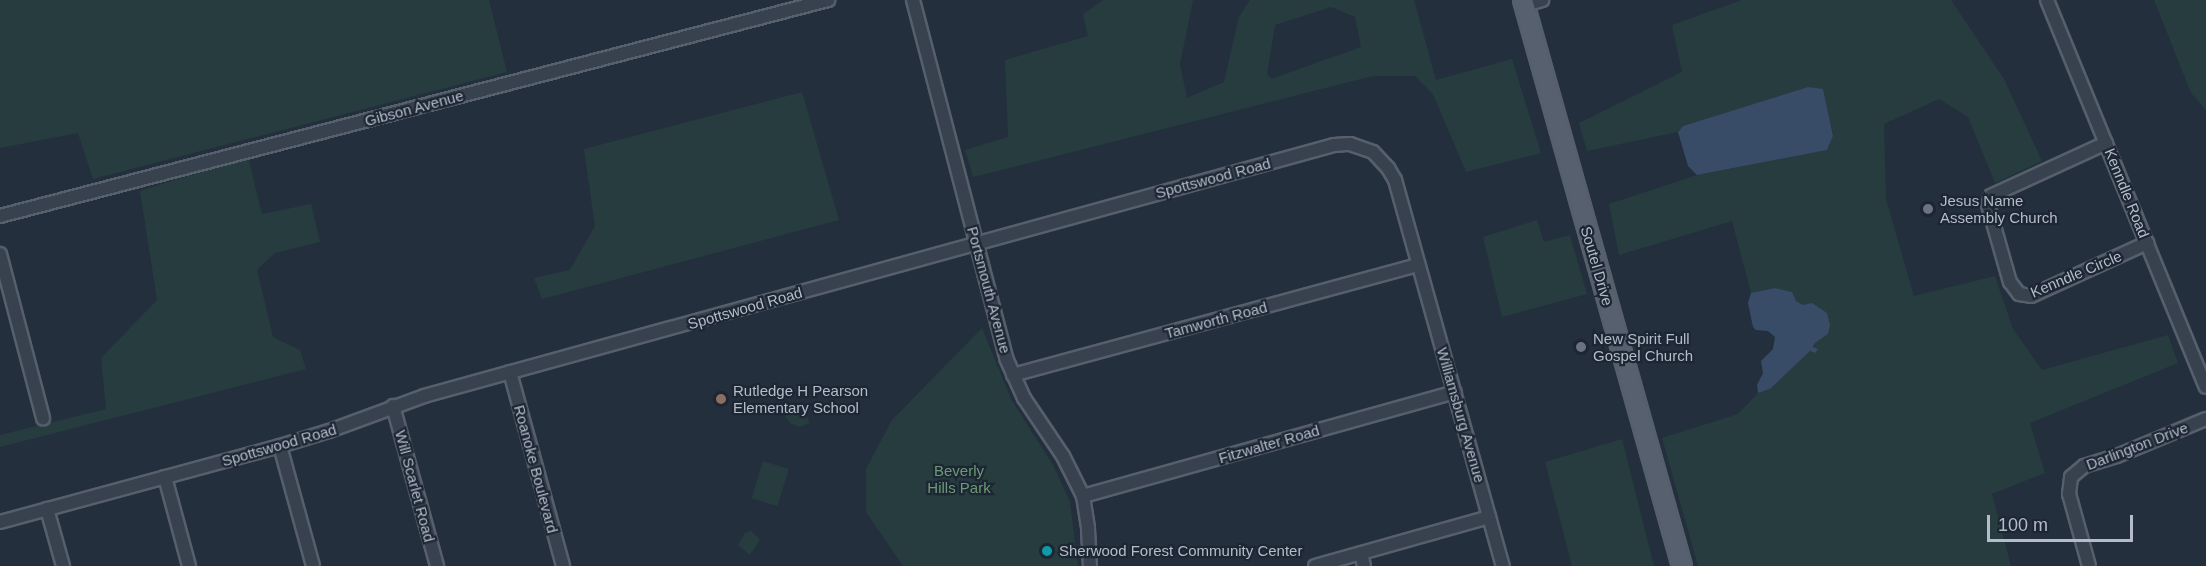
<!DOCTYPE html>
<style>
body{margin:0}
#map{position:relative;width:2206px;height:566px;overflow:hidden;background:#242f3e;font-family:Helvetica,sans-serif}
div>[style]{position:absolute}
.green>*{inset:0;background:#263c3f;transform-origin:0 0}
.water>*{inset:0;background:#394c67}
.roads{filter:drop-shadow(2px 0 #565f6c) drop-shadow(-2px 0 #565f6c) drop-shadow(0 2px #565f6c) drop-shadow(0 -2px #565f6c)}
.street>*{height:12px;margin:-6px;padding:0 6px;transform-origin:6px;border-radius:6px;background:#38414e}
.primary>*{height:18px;margin:-9px;padding:0 9px;transform-origin:9px;border-radius:9px;background:#56606e}
.dots>*{width:16px;height:16px;translate:-50% -50%;box-sizing:border-box;border:3px solid #1d2633;border-radius:50%}
span{translate:-50% -50%;white-space:nowrap;text-align:center;line-height:1.15;-webkit-text-stroke:4.5px #1d2633;paint-order:stroke}
.street-label{font-size:15px;color:#b4bcc9}
.poi-label{font-size:15px;color:#b4bcc9}
.left{translate:0 -50%;text-align:left}
.park-label{font-size:15px;color:#6b9a76}
.scale{position:absolute;left:1987px;top:515px;width:146px;height:27px;box-sizing:border-box;border:3px solid #b4bcc9;border-top:0;padding-left:8px;font-size:18px;line-height:21px;white-space:nowrap;color:#b4bcc9;-webkit-text-stroke:4px #1d2633;paint-order:stroke}
</style>
<div id="map">
<div class="green">
<div style="clip-path:polygon(0 0,489px 0,507px 72px,93px 179px,78px 133px,0 148px)"></div>
<div style="clip-path:polygon(evenodd,1103px 0,1193px 0,1180px 64px,1187px 98px,1224px 82px,1239px 17px,1250px 0,1414px 0,1436px 80px,1512px 59px,1541px 153px,1466px 172px,1433px 94px,1415px 76px,1373px 76px,973px 177px,965px 150px,1008px 137px,1005px 60px,1088px 36px,1083px 14px,1103px 0,1331px 7px,1355px 17px,1361px 47px,1271px 79px,1267px 74px,1275px 25px,1331px 7px)"></div>
<div style="clip-path:polygon(1742px 0,1951px 0,2004px 79px,2042px 161px,1995px 183px,1968px 117px,1939px 99px,1884px 124px,1886px 199px,1914px 296px,1995px 276px,2013px 329px,2042px 370px,2168px 335px,2178px 363px,2030px 423px,2045px 473px,1992px 494px,2011px 566px,1698px 566px,1662px 438px,1738px 414px,1758px 393px,1770px 389px,1810px 351px,1814px 353px,1815px 343px,1828px 334px,1803px 305px,1775px 288px,1751px 293px,1732px 221px,1619px 255px,1609px 204px,1697px 175px,1827px 150px,1833px 136px,1823px 90px,1808px 87px,1683px 126px,1678px 132px,1587px 151px,1579px 123px,1682px 72px,1672px 25px)"></div>
<div style="clip-path:polygon(2154px 0,2206px 0,2206px 110px,2191px 93px)"></div>
<div style="clip-path:polygon(802px 92px,839px 220px,542px 299px,534px 278px,570px 270px,595px 226px,584px 149px)"></div>
<div style="clip-path:polygon(248px 157px,262px 214px,311px 204px,320px 242px,275px 253px,257px 270px,273px 337px,300px 350px,306px 369px,0 447px,0 435px,106px 409px,101px 358px,157px 300px,140px 191px)"></div>
<div style="clip-path:polygon(1537px 220px,1544px 242px,1570px 235px,1587px 294px,1502px 317px,1483px 237px)"></div>
<div style="clip-path:polygon(982px 328px,1011px 399px,1053px 465px,1070px 502px,1078px 566px,903px 566px,866px 512px,866px 469px,892px 420px)"></div>
<div style="clip-path:polygon(791px 412px,806px 416px,810px 423px,799px 427px,790px 423px,785px 416px)"></div>
<div style="clip-path:polygon(1622px 439px,1654px 566px,1572px 566px,1545px 462px)"></div>
<div style="left:763px;top:461px;width:27px;height:39px;rotate:17deg"></div>
<div style="clip-path:polygon(752px 531px,760px 540px,750px 555px,738px 545px,745px 533px)"></div>
</div>
<div class="water">
<div style="clip-path:polygon(1808px 87px,1823px 89px,1833px 136px,1827px 150px,1697px 175px,1688px 166px,1678px 132px,1683px 126px)"></div>
<div style="clip-path:polygon(1775px 288px,1792px 292px,1796px 301px,1803px 305px,1812px 303px,1827px 313px,1830px 325px,1828px 334px,1815px 343px,1813px 347px,1818px 349px,1815px 353px,1810px 351px,1770px 389px,1758px 393px,1757px 385px,1763px 373px,1761px 361px,1773px 349px,1775px 337px,1768px 331px,1756px 330px,1753px 327px,1748px 303px,1751px 293px)"></div>
</div>
<div class="roads">
<div class="street">
<div style="left:913px;top:0;width:370px;rotate:75.4deg"></div>
<div style="left:1006px;top:358px;width:44px;rotate:65.8deg"></div>
<div style="left:1024px;top:398px;width:70px;rotate:56.1deg"></div>
<div style="left:1063px;top:456px;width:45px;rotate:63.4deg"></div>
<div style="left:1083px;top:496px;width:33px;rotate:81deg"></div>
<div style="left:1088px;top:529px;width:37px;rotate:87deg"></div>
<div style="left:2047px;top:0;width:418px;rotate:67.7deg"></div>
<div style="left:1525px;top:5px;width:18px;rotate:-16deg"></div>
<div style="left:2106px;top:143px;width:127px;rotate:155.3deg"></div>
<div style="left:1991px;top:196px;width:9px;rotate:108deg"></div>
<div style="left:1988px;top:205px;width:80px;rotate:74.1deg"></div>
<div style="left:2010px;top:282px;width:15px;rotate:53deg"></div>
<div style="left:2019px;top:294px;width:12px;rotate:9deg"></div>
<div style="left:2031px;top:296px;width:128px;rotate:-24.6deg"></div>
<div style="left:0;top:216px;width:856px;rotate:-14.62deg"></div>
<div style="left:0;top:254px;width:170px;rotate:75.3deg"></div>
<div style="left:510px;top:372px;width:201px;rotate:74.7deg"></div>
<div style="left:1013px;top:375px;width:420px;rotate:-15.2deg"></div>
<div style="left:393px;top:406px;width:166px;rotate:74.6deg"></div>
<div style="left:280px;top:446px;width:124px;rotate:74.6deg"></div>
<div style="left:165px;top:477px;width:92px;rotate:74.9deg"></div>
<div style="left:1083px;top:496px;width:386px;rotate:-15.6deg"></div>
<div style="left:47px;top:509px;width:59px;rotate:74.3deg"></div>
<div style="left:0;top:522px;width:290px;rotate:-15.2deg"></div>
<div style="left:280px;top:446px;width:51px;rotate:-17deg"></div>
<div style="left:329px;top:431px;width:101px;rotate:-20.2deg"></div>
<div style="left:424px;top:396px;width:944px;rotate:-15.42deg"></div>
<div style="left:1334px;top:145px;width:16px;rotate:-4deg"></div>
<div style="left:1350px;top:144px;width:24px;rotate:19deg"></div>
<div style="left:1373px;top:152px;width:22px;rotate:47deg"></div>
<div style="left:1388px;top:168px;width:14px;rotate:60deg"></div>
<div style="left:1395px;top:180px;width:401px;rotate:74.4deg"></div>
<div style="left:1361px;top:553px;width:13px;rotate:77deg"></div>
<div style="left:1315px;top:566px;width:181px;rotate:-15.7deg"></div>
<div style="left:2089px;top:566px;width:75px;rotate:-105.5deg"></div>
<div style="left:2069px;top:494px;width:17px;rotate:-83deg"></div>
<div style="left:2071px;top:477px;width:17px;rotate:-40deg"></div>
<div style="left:2084px;top:466px;width:34px;rotate:-17deg"></div>
<div style="left:2117px;top:456px;width:96px;rotate:-22.6deg"></div>
</div>
<div class="primary">
<div style="left:1523px;top:0;width:588px;rotate:74.31deg"></div>
</div>
</div>
<div class="dots">
<div style="left:1928px;top:209px;background:#6b7280"></div>
<div style="left:1581px;top:347px;background:#6b7280"></div>
<div style="left:721px;top:399px;background:#8d6e63"></div>
<div style="left:1047px;top:551px;background:#0f9aa8"></div>
</div>
<div class="street-label">
<span style="left:414px;top:108px;rotate:-15deg">Gibson Avenue</span>
<span style="left:1213px;top:178px;rotate:-15deg">Spottswood Road</span>
<span style="left:2127px;top:193px;rotate:68deg">Kenndle Road</span>
<span style="left:1597px;top:266px;rotate:74deg">Soutel Drive</span>
<span style="left:2076px;top:274px;rotate:-23deg">Kenndle Circle</span>
<span style="left:989px;top:290px;rotate:75deg">Portsmouth Avenue</span>
<span style="left:745px;top:308px;rotate:-16deg">Spottswood Road</span>
<span style="left:1216px;top:320px;rotate:-15deg">Tamworth Road</span>
<span style="left:1461px;top:415px;rotate:74deg">Williamsburg Avenue</span>
<span style="left:1269px;top:444px;rotate:-16deg">Fitzwalter Road</span>
<span style="left:279px;top:445px;rotate:-16deg">Spottswood Road</span>
<span style="left:2137px;top:446px;rotate:-21deg">Darlington Drive</span>
<span style="left:536px;top:469px;rotate:75deg">Roanoke Boulevard</span>
<span style="left:415px;top:486px;rotate:75deg">Will Scarlet Road</span>
</div>
<div class="poi-label">
<span class="left" style="left:1940px;top:209px">Jesus Name<br>Assembly Church</span>
<span class="left" style="left:1593px;top:347px">New Spirit Full<br>Gospel Church</span>
<span class="left" style="left:733px;top:399px">Rutledge H Pearson<br>Elementary School</span>
<span class="left" style="left:1059px;top:551px">Sherwood Forest Community Center</span>
</div>
<div class="park-label">
<span style="left:959px;top:479px">Beverly<br>Hills Park</span>
</div>
<div class="scale">100 m</div>
</div>
